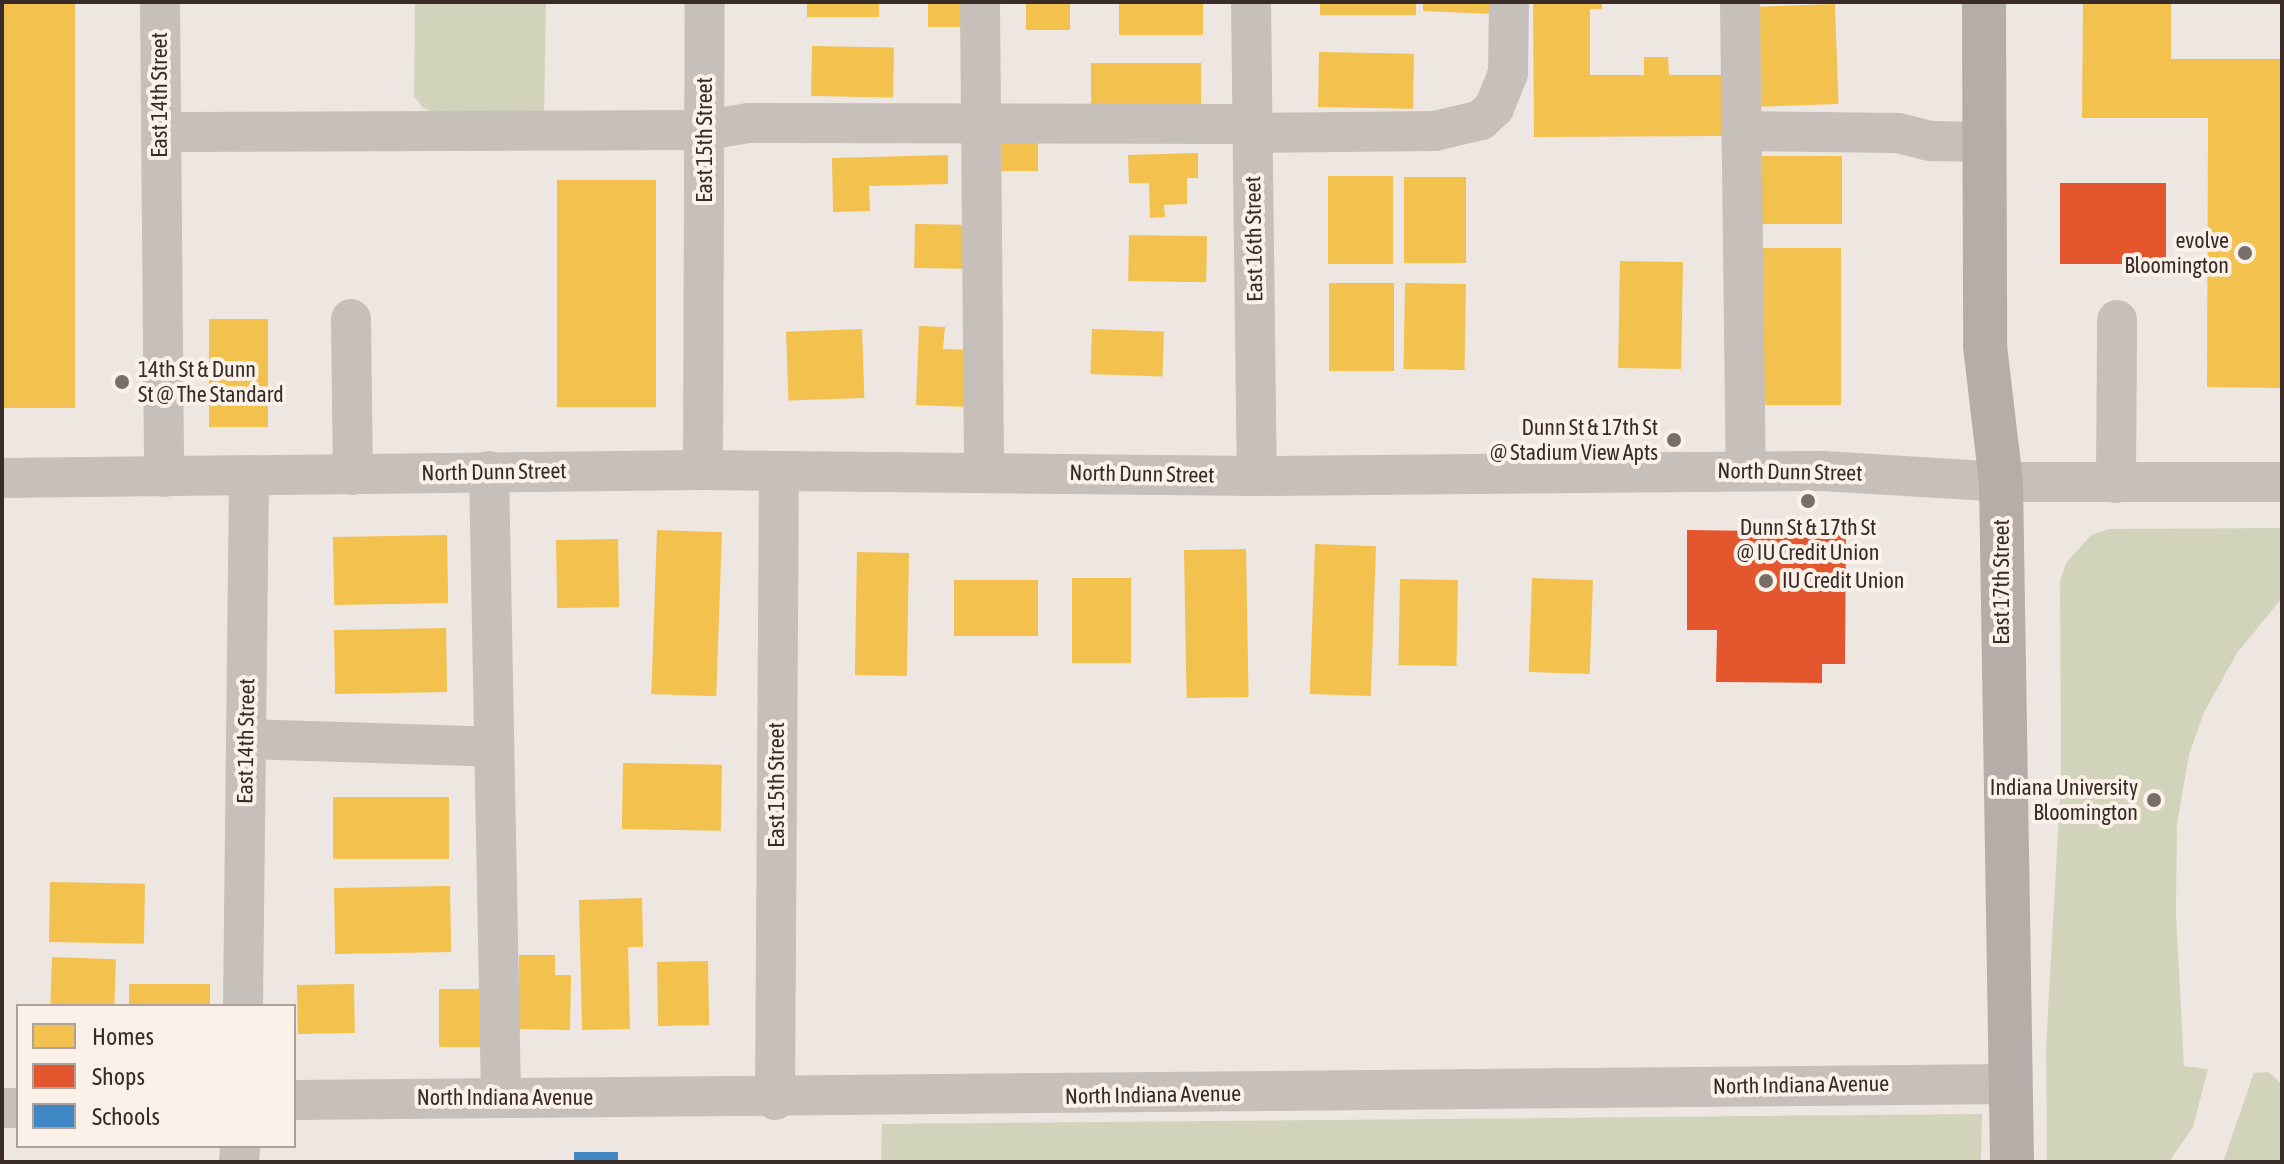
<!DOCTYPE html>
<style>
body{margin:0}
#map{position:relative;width:2284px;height:1164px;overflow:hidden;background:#eee7e1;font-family:"Asap Condensed",sans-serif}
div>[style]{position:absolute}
.green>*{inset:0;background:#d1d4ba}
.homes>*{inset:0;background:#f2c14e;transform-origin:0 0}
.shops>*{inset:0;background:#e4572e;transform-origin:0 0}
.schools>*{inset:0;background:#3f88c5;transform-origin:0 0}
.minor>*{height:40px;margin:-20px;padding:0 20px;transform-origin:20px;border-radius:20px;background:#c7bfba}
.major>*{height:44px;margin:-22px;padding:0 22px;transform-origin:22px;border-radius:22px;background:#b6ada9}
.dots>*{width:22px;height:22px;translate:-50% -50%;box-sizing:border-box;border:4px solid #fbf1e8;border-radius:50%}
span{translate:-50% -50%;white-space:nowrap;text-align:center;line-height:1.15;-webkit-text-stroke:8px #fbf1e8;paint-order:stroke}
.street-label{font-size:22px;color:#382b28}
.poi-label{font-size:22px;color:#382b28}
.right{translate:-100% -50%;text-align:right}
.left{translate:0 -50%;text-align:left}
.frame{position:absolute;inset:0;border:4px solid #382b28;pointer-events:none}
.legend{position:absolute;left:16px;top:1004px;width:280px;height:144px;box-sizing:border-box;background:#fbf1e8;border:2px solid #ada29b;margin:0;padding:10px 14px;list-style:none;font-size:24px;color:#382b28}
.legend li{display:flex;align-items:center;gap:16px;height:40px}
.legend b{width:40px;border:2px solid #ada29b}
</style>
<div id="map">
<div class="green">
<div style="clip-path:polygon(415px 2px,546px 2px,544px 117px,436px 115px,422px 107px,414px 96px)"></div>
<div style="clip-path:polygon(2282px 528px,2282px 598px,2237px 653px,2204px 712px,2189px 755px,2177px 824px,2176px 914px,2184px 1066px,2208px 1069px,2193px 1127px,2169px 1162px,2047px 1162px,2046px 1047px,2061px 778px,2060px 581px,2066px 563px,2091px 535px,2109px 529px)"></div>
<div style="clip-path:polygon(2268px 1072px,2282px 1084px,2282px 1162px,2223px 1162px,2254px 1073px)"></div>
<div style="clip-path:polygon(1982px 1114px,1981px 1162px,881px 1162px,882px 1124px)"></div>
</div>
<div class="homes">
<div style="left:2px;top:2px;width:73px;height:406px"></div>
<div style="left:807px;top:2px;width:72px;height:15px"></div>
<div style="left:928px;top:2px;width:44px;height:25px"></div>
<div style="left:1026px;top:2px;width:44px;height:28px"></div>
<div style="left:1119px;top:2px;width:84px;height:33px"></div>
<div style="left:1320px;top:2px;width:96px;height:13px"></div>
<div style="clip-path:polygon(1423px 2px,1494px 2px,1494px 14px,1423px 11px)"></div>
<div style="clip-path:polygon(1533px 2px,1602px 2px,1602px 9px,1590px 9px,1590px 75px,1644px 75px,1644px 57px,1668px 57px,1669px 75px,1724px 75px,1725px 136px,1534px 137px)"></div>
<div style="clip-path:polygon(2083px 2px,2171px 2px,2171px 59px,2282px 59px,2282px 388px,2207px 387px,2208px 118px,2082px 118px)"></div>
<div style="left:1835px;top:4px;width:100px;height:87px;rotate:88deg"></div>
<div style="left:812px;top:46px;width:82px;height:50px;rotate:1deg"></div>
<div style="left:1319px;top:52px;width:95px;height:55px;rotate:1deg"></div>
<div style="left:1201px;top:63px;width:45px;height:110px;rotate:90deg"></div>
<div style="left:990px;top:140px;width:48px;height:31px"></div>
<div style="clip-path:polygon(1198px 153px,1198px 178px,1187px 178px,1187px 204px,1164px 205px,1165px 217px,1150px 218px,1149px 183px,1129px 183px,1128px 155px)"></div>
<div style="clip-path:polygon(948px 155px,948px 184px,869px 186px,870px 211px,833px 212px,832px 158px)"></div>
<div style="left:1760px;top:156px;width:82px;height:68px"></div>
<div style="left:1328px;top:176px;width:65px;height:88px"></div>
<div style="left:1404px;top:177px;width:62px;height:86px"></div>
<div style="left:557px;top:180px;width:99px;height:227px"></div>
<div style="left:915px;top:224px;width:50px;height:44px;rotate:1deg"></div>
<div style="left:1129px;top:235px;width:78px;height:46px;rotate:1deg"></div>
<div style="left:1762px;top:248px;width:79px;height:157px"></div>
<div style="left:1620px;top:261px;width:63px;height:107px;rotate:1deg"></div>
<div style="left:1329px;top:283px;width:65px;height:88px"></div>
<div style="left:1405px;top:283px;width:61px;height:86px;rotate:1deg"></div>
<div style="left:209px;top:319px;width:59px;height:108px"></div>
<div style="clip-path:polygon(919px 326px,945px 327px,943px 349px,970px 350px,968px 407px,916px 405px)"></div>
<div style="left:862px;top:329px;width:69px;height:76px;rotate:88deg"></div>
<div style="left:1092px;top:329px;width:72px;height:45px;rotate:2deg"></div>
<div style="left:657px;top:530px;width:65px;height:164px;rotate:2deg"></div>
<div style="left:447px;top:535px;width:68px;height:114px;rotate:89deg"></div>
<div style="left:618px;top:539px;width:68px;height:62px;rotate:89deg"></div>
<div style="left:1315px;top:544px;width:61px;height:150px;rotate:2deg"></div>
<div style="left:1246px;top:549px;width:148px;height:62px;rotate:89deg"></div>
<div style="left:857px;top:552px;width:52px;height:123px;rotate:1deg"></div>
<div style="left:1072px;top:578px;width:59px;height:85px"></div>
<div style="left:1532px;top:578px;width:61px;height:94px;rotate:2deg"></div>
<div style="left:1400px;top:579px;width:58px;height:86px;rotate:1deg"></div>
<div style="left:954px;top:580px;width:84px;height:56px"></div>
<div style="left:446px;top:628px;width:64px;height:112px;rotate:89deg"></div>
<div style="left:623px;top:763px;width:99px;height:66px;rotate:1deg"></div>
<div style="left:333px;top:797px;width:116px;height:62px"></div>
<div style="left:50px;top:882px;width:95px;height:60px;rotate:1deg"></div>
<div style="left:450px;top:886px;width:66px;height:116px;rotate:89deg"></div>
<div style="clip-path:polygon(642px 898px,643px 947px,628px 947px,630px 1029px,582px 1030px,579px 900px)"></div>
<div style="clip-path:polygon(519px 955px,555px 955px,555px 975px,571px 975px,570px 1030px,518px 1029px)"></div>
<div style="left:52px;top:957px;width:64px;height:49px;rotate:2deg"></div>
<div style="left:708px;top:961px;width:64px;height:51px;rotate:89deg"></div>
<div style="left:129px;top:984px;width:81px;height:22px"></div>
<div style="left:354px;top:984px;width:49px;height:57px;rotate:89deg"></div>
<div style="left:439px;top:989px;width:45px;height:58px"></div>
</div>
<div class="shops">
<div style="left:2166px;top:183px;width:81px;height:106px;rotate:90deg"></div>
<div style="clip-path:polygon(1687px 530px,1846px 532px,1845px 664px,1822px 664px,1822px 683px,1716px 682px,1717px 630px,1687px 630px)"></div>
</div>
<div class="schools">
<div style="left:574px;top:1152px;width:44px;height:10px"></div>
</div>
<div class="minor">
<div style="left:160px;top:2px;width:475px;rotate:89.5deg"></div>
<div style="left:980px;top:2px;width:470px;rotate:89.5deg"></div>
<div style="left:1251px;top:2px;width:474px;rotate:89.3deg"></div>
<div style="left:1740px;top:2px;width:469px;rotate:89.3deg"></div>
<div style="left:1741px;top:131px;width:157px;rotate:0.7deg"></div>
<div style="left:1898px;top:133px;width:34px;rotate:14deg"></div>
<div style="left:1931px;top:141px;width:53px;rotate:1.1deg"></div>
<div style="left:161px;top:132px;width:545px;rotate:-0.21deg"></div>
<div style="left:706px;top:130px;width:43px;rotate:-9.5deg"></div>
<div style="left:748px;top:123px;width:504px;rotate:0.11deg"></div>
<div style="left:1252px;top:133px;width:183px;rotate:-0.6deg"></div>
<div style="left:1435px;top:131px;width:47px;rotate:-13.4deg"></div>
<div style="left:1481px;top:120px;width:18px;rotate:-43deg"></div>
<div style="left:1494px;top:108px;width:38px;rotate:-68deg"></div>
<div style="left:1508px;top:73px;width:71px;rotate:-89.2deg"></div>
<div style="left:351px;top:319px;width:156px;rotate:89.3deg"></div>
<div style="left:703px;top:470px;width:468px;rotate:-89.8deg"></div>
<div style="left:489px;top:471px;width:625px;rotate:88.9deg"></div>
<div style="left:2px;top:478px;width:701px;rotate:-0.65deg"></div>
<div style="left:703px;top:470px;width:554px;rotate:0.62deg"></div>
<div style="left:1257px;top:476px;width:566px;rotate:-0.51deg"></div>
<div style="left:1823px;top:471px;width:178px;rotate:3.5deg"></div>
<div style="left:2001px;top:482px;width:281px"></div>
<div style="left:2116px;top:483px;width:163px;rotate:-89.6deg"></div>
<div style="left:246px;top:739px;width:248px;rotate:1.8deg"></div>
<div style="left:243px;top:1006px;width:529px;rotate:-89.35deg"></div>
<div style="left:294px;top:1100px;width:1717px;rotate:-0.53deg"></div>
<div style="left:775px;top:1100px;width:629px;rotate:-89.64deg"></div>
<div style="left:2px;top:1108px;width:16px"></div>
<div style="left:239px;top:1162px;width:16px;rotate:-86deg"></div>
</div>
<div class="major">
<div style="left:1984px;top:2px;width:344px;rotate:89.8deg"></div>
<div style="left:1985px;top:346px;width:137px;rotate:83.3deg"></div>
<div style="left:2001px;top:482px;width:680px;rotate:89.07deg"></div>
</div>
<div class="dots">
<div style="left:2245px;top:253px;background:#786d69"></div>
<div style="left:122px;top:382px;background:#786d69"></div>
<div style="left:1674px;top:440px;background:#786d69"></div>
<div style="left:1808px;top:501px;background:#786d69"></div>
<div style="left:1766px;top:581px;background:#786d69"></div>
<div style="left:2154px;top:800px;background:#786d69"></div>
</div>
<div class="street-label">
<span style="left:160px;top:95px;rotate:-90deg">East 14th Street</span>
<span style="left:705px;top:140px;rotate:-90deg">East 15th Street</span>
<span style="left:1254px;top:239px;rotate:-91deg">East 16th Street</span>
<span style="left:494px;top:472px;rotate:-1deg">North Dunn Street</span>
<span style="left:1790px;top:472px;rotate:1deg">North Dunn Street</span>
<span style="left:1142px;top:474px;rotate:1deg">North Dunn Street</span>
<span style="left:2002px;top:582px;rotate:-90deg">East 17th Street</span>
<span style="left:246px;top:741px;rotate:-89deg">East 14th Street</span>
<span style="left:777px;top:785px;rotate:-90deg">East 15th Street</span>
<span style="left:1801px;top:1085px;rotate:-1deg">North Indiana Avenue</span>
<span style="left:1153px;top:1095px;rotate:-1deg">North Indiana Avenue</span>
<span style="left:505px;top:1098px">North Indiana Avenue</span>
</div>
<div class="poi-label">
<span class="right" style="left:2229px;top:253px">evolve<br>Bloomington</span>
<span class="left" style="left:138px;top:382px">14th St &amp; Dunn<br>St @ The Standard</span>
<span class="right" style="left:1658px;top:440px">Dunn St &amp; 17th St<br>@ Stadium View Apts</span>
<span style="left:1808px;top:540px">Dunn St &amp; 17th St<br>@ IU Credit Union</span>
<span class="left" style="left:1782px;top:581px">IU Credit Union</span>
<span class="right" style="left:2138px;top:800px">Indiana University<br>Bloomington</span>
</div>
<div class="frame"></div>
<ul class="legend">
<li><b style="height:22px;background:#f2c14e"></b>Homes</li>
<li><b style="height:22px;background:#e4572e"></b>Shops</li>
<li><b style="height:22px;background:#3f88c5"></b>Schools</li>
</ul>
</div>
